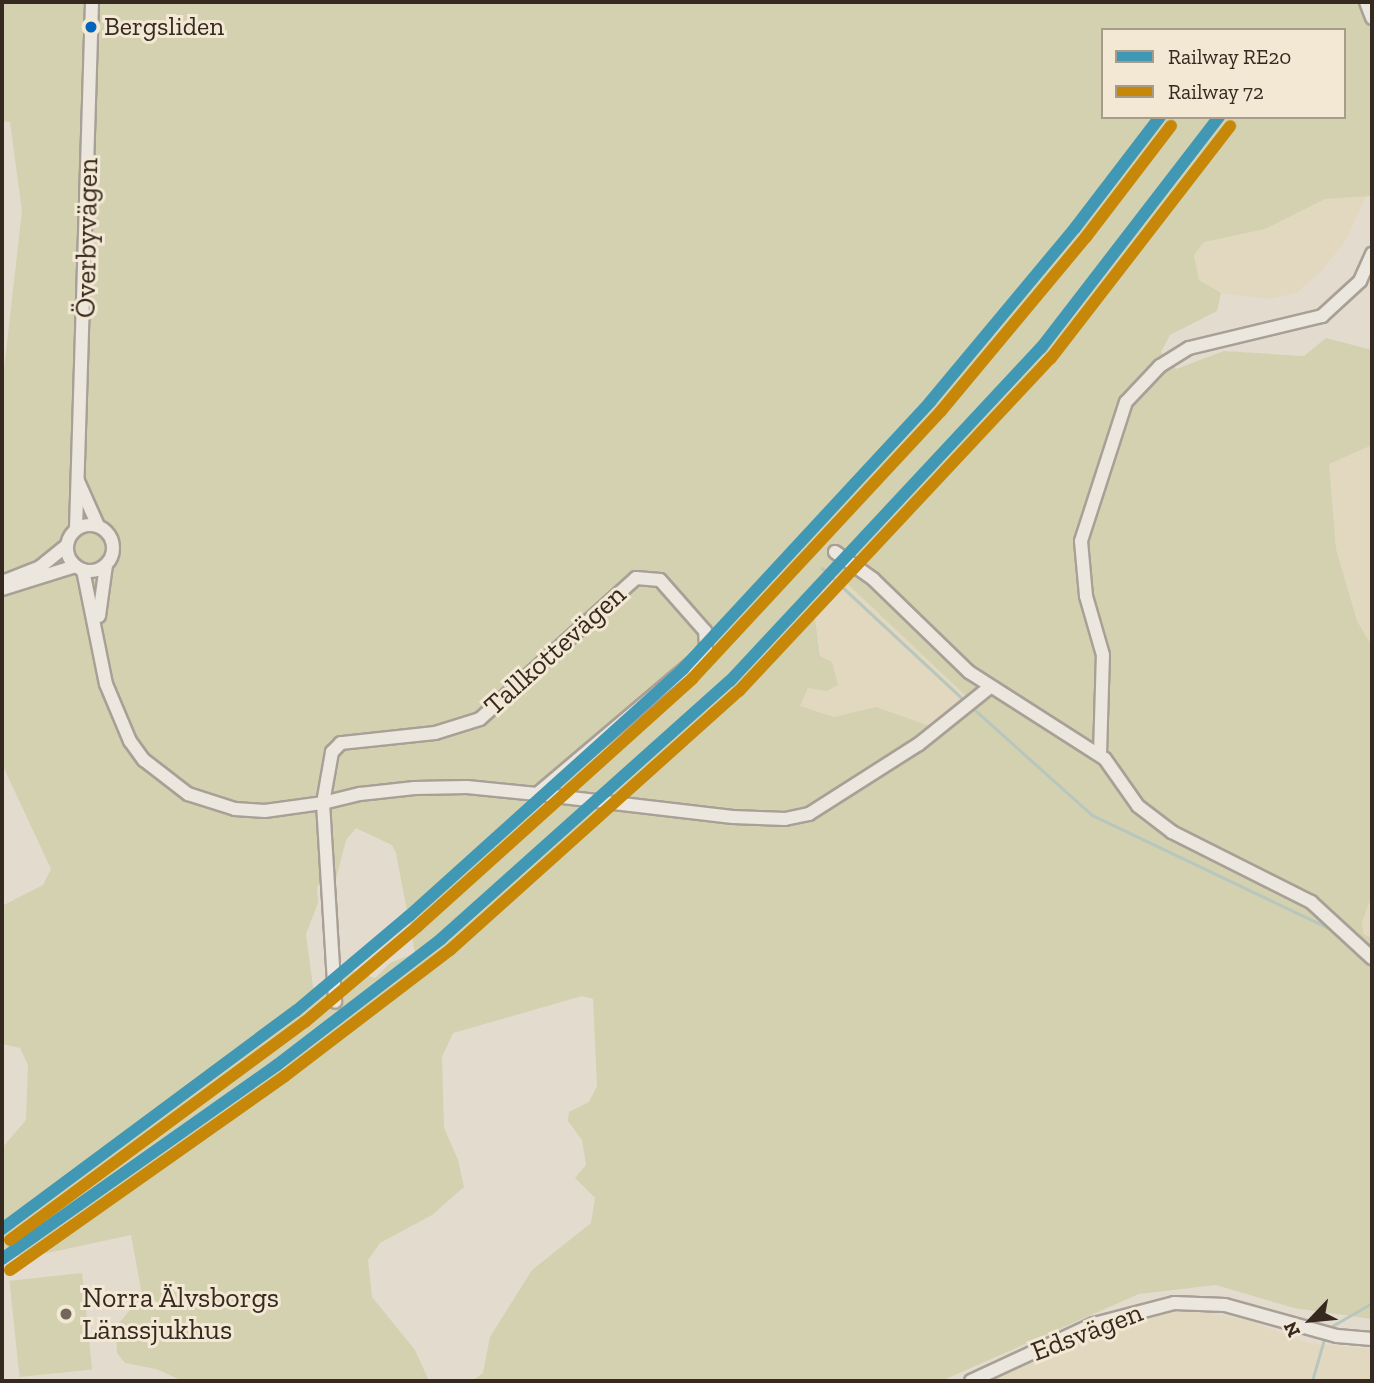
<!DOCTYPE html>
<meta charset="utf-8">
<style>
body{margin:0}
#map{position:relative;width:1374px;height:1383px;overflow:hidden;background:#e3dbcd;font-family:"Zilla Slab",serif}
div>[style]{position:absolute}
.farmland>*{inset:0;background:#e1d8bf}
.green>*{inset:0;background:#d3d1b0;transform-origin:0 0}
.stream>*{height:2.5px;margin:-1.25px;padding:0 1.25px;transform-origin:1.25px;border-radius:1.25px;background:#b8c7bd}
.roads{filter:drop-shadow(2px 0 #a8a096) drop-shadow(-2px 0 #a8a096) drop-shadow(0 2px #a8a096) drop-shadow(0 -2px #a8a096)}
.minor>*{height:12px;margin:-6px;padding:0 6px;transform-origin:6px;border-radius:6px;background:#ebe6de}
.minor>.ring{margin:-6px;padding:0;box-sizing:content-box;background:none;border:12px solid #ebe6de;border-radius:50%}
.rail-1>*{height:12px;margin:-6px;padding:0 6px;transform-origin:6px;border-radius:6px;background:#4098b5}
.rail-2>*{height:12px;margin:-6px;padding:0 6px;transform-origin:6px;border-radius:6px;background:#c78708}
.dots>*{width:19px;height:19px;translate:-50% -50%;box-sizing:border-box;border:4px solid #f3e8d4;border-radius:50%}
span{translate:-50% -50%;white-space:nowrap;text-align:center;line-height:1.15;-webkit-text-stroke:6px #f3e8d4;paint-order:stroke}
.bus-label{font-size:26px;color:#36291f}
.left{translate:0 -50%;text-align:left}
.street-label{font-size:28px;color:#36291f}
.poi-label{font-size:28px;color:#36291f}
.frame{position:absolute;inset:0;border:4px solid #36291f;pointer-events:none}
.legend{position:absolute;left:1101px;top:28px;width:245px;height:91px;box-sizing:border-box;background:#f3e8d4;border:2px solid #a79c8c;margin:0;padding:9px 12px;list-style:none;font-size:21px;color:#36291f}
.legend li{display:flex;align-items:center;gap:14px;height:35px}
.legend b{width:35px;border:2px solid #a79c8c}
.north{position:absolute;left:1276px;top:1285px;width:70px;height:70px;-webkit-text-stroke:5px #f3e8d4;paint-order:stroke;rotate:244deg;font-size:19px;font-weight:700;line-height:28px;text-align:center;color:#36291f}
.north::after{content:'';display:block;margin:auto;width:24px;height:32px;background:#36291f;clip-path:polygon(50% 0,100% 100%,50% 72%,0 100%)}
</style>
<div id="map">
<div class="farmland">
<div style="clip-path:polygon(1367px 195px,1344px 243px,1321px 272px,1296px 293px,1269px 299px,1221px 293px,1199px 280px,1194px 255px,1204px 242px,1325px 199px)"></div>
<div style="clip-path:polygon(1372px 445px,1372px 646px,1357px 621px,1336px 549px,1329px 464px)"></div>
<div style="clip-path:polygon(835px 571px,966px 696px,930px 726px,876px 707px,834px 717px,800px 706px,808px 688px,827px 691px,815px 618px,825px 580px)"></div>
<div style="clip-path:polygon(1372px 895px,1372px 938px,1363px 934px,1362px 922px)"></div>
<div style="clip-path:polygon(1200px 1311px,1247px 1320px,1309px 1343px,1372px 1349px,1372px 1381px,987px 1381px,1098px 1329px,1147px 1314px)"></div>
</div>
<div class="green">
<div style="clip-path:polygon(evenodd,2px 2px,1372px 2px,1372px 196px,1325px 199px,1265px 229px,1204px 242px,1194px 255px,1199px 280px,1221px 293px,1217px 311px,1170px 335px,1161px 352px,1176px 369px,1224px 351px,1304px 356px,1326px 338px,1372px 350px,1372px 445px,1329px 464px,1336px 549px,1357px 621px,1372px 646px,1372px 895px,1362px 922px,1363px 934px,1372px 938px,1372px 1319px,1294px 1308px,1216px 1285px,1139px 1294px,941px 1381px,472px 1381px,483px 1373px,490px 1337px,532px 1270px,591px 1223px,595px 1198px,575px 1178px,586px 1165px,582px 1140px,568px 1121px,569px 1112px,589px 1102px,597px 1086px,593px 999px,582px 996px,453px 1033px,442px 1057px,444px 1128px,458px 1160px,464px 1187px,432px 1215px,380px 1243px,368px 1260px,372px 1297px,415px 1350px,429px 1381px,183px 1381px,156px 1369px,125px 1363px,117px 1353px,116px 1327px,142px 1295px,131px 1235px,38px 1255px,2px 1257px,2px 1148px,26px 1120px,28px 1065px,20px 1048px,2px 1044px,2px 906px,43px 885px,51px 869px,2px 764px,2px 387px,22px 211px,10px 122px,2px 121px,2px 2px,1103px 30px,1344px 30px,1344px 117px,1103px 117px,1103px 30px,2px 2px,835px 572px,966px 696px,930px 726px,876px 707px,834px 717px,800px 706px,808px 688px,827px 691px,838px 685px,832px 662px,820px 656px,815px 618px,825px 580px,835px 572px,2px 2px,356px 828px,392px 845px,396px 853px,415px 953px,390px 963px,375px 978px,348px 969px,334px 973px,331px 990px,313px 987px,306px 934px,318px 903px,317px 886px,336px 879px,346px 840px,356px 828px)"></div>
<div style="left:82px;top:1273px;width:97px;height:73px;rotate:84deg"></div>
</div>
<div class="stream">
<div style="left:822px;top:568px;width:197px;rotate:42.9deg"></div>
<div style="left:974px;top:709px;width:159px;rotate:41.9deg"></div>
<div style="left:1092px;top:815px;width:265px;rotate:25.5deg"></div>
<div style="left:1327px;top:1329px;width:52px;rotate:-30deg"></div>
<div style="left:1312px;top:1381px;width:47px;rotate:-73.9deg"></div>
</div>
<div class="roads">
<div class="minor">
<div style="left:1366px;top:2px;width:17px;rotate:69deg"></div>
<div style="left:78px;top:481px;width:49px;rotate:66deg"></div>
<div class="ring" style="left:67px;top:525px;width:34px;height:34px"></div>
<div style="left:76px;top:529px;width:527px;rotate:-88.26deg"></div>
<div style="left:835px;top:552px;width:47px;rotate:35.4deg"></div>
<div style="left:873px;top:579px;width:134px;rotate:44.1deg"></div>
<div style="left:969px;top:672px;width:161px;rotate:32.6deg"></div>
<div style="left:1105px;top:759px;width:57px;rotate:54.9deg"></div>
<div style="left:1138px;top:806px;width:43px;rotate:37.4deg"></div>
<div style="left:1172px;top:832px;width:156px;rotate:26.7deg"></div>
<div style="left:1311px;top:902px;width:83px;rotate:42.6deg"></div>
<div style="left:83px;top:570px;width:116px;rotate:78.6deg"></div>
<div style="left:106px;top:684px;width:62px;rotate:67.2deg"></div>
<div style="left:130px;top:741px;width:24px;rotate:54deg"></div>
<div style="left:144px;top:760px;width:56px;rotate:37.7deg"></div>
<div style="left:188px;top:794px;width:49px;rotate:17.7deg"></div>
<div style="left:235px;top:809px;width:30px;rotate:4deg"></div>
<div style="left:265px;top:811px;width:59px;rotate:-7.9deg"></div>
<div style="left:323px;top:803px;width:38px;rotate:-14deg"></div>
<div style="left:360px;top:794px;width:55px;rotate:-6.2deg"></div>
<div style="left:415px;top:788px;width:52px;rotate:-1.1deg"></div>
<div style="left:467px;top:787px;width:70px;rotate:5.7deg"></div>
<div style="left:537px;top:794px;width:211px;rotate:-40.2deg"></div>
<div style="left:698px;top:658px;width:13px;rotate:-51deg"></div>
<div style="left:706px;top:648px;width:17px;rotate:-93deg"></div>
<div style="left:705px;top:631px;width:68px;rotate:-131.4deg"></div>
<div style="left:660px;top:580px;width:24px;rotate:-175deg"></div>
<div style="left:636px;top:578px;width:210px;rotate:137.9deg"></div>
<div style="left:480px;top:719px;width:47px;rotate:162.7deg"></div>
<div style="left:435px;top:733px;width:95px;rotate:173.9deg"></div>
<div style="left:341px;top:743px;width:13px;rotate:135deg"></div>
<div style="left:332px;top:752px;width:52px;rotate:100deg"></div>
<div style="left:323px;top:803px;width:199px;rotate:86.5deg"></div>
<div style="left:2px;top:582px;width:41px;rotate:-21.5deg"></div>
<div style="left:40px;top:567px;width:35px;rotate:-39deg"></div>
<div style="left:2px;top:589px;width:77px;rotate:-17.3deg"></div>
<div style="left:99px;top:616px;width:51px;rotate:-82.2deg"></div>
<div style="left:1100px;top:754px;width:99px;rotate:-88.3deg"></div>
<div style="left:1103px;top:655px;width:61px;rotate:-106.1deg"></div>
<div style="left:1086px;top:596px;width:55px;rotate:-95.2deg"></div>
<div style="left:1081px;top:541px;width:146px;rotate:-72.1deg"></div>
<div style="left:1126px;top:402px;width:50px;rotate:-46.6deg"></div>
<div style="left:1160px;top:366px;width:34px;rotate:-32deg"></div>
<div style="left:1189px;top:348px;width:137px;rotate:-13.5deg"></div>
<div style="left:1322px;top:316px;width:52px;rotate:-42.6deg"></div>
<div style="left:1360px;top:281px;width:30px;rotate:-66deg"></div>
<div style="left:537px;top:794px;width:197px;rotate:6.7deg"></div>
<div style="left:733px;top:817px;width:52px;rotate:2.2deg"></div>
<div style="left:785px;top:819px;width:25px;rotate:-12deg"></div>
<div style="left:809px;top:814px;width:130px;rotate:-32.5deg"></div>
<div style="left:919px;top:744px;width:91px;rotate:-38.8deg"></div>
<div style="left:971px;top:1381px;width:136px;rotate:-24.9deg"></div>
<div style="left:1094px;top:1324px;width:83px;rotate:-14.7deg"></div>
<div style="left:1174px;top:1303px;width:51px;rotate:2.2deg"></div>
<div style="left:1225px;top:1305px;width:116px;rotate:15.5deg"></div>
<div style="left:1337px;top:1336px;width:35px;rotate:5deg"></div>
</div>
</div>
<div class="rail-1">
<div style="left:2px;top:1229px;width:366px;rotate:-36.6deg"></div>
<div style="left:296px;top:1011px;width:148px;rotate:-40.1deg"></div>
<div style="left:409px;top:916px;width:369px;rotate:-42deg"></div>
<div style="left:683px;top:669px;width:364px;rotate:-47.2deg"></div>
<div style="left:930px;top:402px;width:226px;rotate:-50.2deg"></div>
<div style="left:1075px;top:228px;width:140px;rotate:-52.6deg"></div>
<div style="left:2px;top:1259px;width:337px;rotate:-35.2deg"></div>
<div style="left:277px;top:1065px;width:207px;rotate:-37.5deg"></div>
<div style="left:441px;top:939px;width:387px;rotate:-41.8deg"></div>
<div style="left:730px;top:681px;width:456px;rotate:-47deg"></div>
<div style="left:1041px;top:348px;width:292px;rotate:-52.4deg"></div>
</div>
<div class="rail-2">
<div style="left:10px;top:1240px;width:367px;rotate:-36.5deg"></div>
<div style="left:305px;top:1022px;width:148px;rotate:-40.3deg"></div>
<div style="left:418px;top:926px;width:369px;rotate:-42deg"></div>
<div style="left:692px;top:679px;width:366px;rotate:-47.1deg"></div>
<div style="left:941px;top:411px;width:226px;rotate:-50.2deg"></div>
<div style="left:1086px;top:237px;width:140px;rotate:-52.6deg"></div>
<div style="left:10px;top:1270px;width:337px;rotate:-35.2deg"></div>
<div style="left:285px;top:1076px;width:208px;rotate:-37.4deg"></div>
<div style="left:450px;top:950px;width:388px;rotate:-41.9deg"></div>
<div style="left:739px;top:691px;width:456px;rotate:-46.9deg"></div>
<div style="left:1051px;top:358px;width:293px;rotate:-52.3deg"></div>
</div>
<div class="dots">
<div style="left:91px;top:27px;background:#0065bd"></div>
<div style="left:66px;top:1314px;background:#73675c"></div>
</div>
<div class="bus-label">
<span class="left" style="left:104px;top:27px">Bergsliden</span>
</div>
<div class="street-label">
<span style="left:87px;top:238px;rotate:-89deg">Överbyvägen</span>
<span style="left:555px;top:650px;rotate:-42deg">Tallkottevägen</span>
<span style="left:1087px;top:1332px;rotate:-21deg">Edsvägen</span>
</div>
<div class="poi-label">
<span class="left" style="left:82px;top:1314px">Norra Älvsborgs<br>Länssjukhus</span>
</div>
<div class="frame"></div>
<ul class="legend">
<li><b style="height:9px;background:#4098b5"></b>Railway RE20</li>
<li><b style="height:9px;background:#c78708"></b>Railway 72</li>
</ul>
<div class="north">N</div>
</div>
